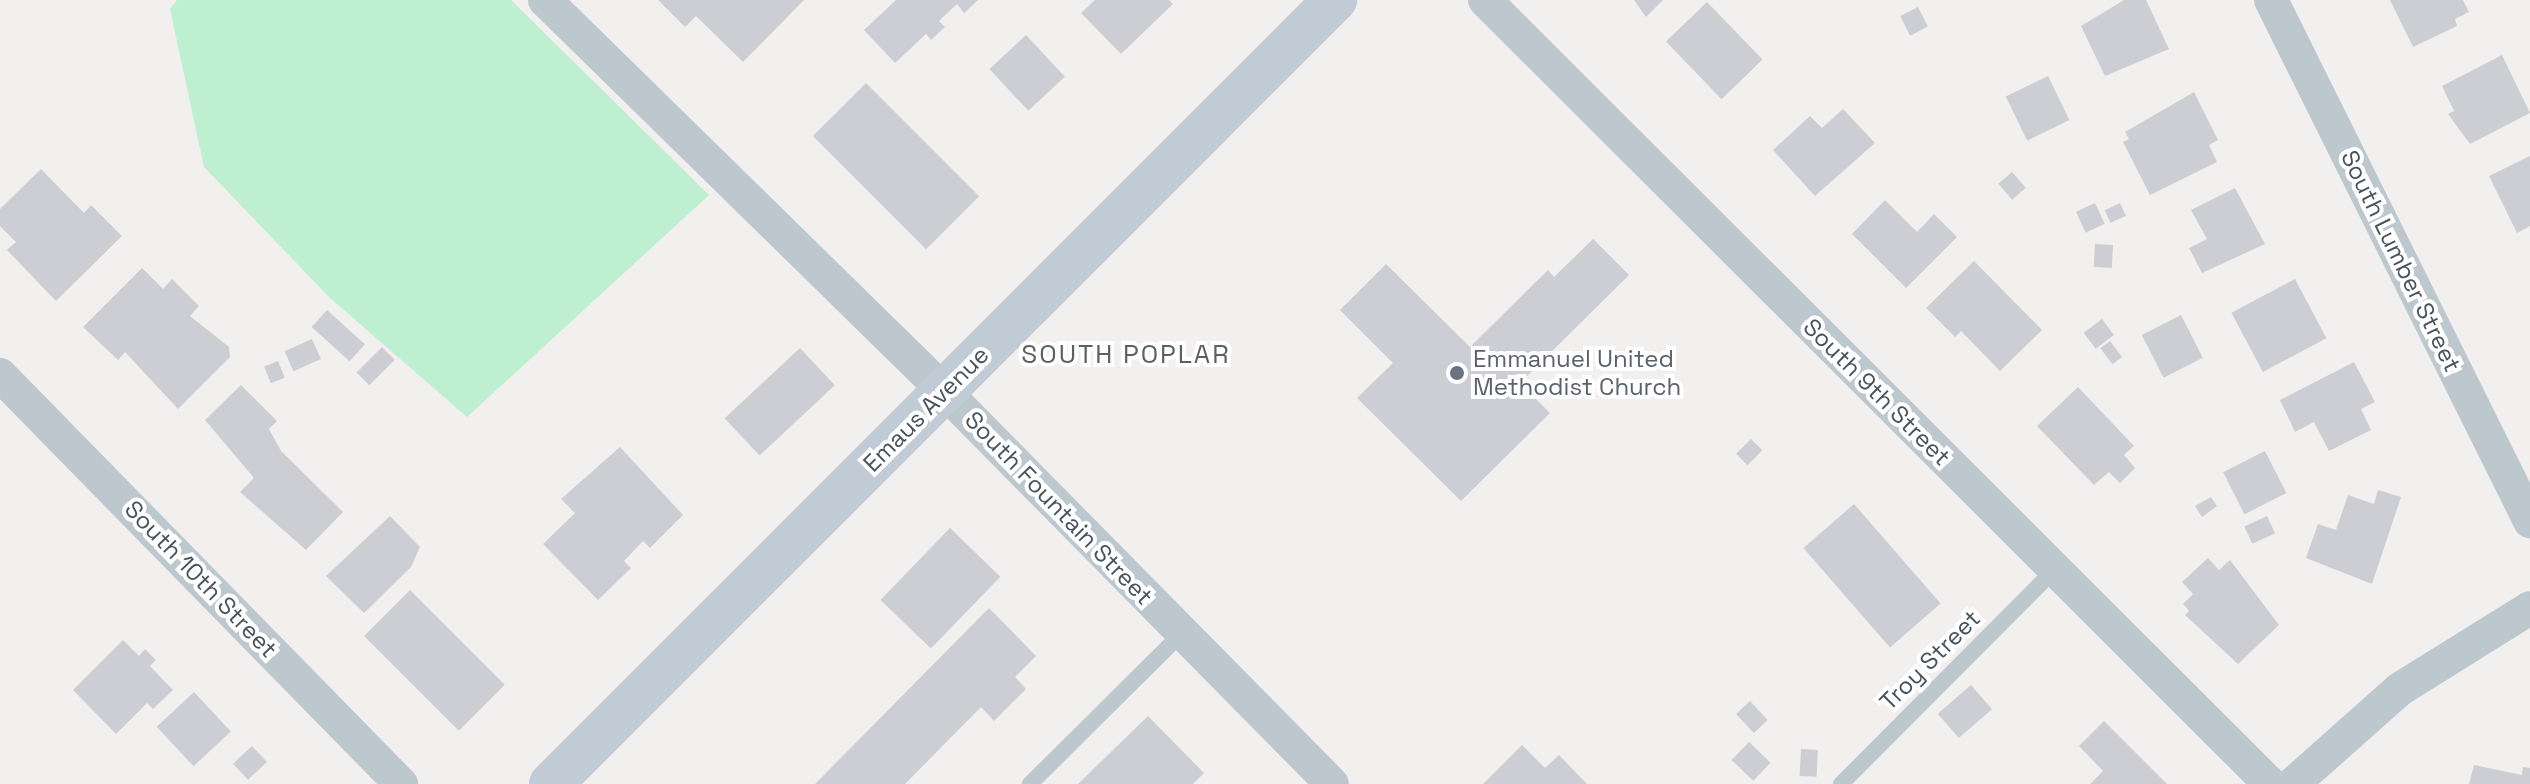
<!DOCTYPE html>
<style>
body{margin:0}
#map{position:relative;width:2530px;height:784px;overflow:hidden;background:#f2efef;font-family:"Space Grotesk",sans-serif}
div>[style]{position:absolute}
.green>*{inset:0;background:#beefd0}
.building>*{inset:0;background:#ccced4;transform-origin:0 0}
.lane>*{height:16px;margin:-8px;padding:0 8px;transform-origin:8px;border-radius:8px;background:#bdc7ce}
.street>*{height:34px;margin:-17px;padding:0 17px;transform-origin:17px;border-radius:17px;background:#bdc7ce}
.secondary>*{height:44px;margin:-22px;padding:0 22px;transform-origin:22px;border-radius:22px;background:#c0cbd6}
.dots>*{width:22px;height:22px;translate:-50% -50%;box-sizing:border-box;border:4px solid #fff;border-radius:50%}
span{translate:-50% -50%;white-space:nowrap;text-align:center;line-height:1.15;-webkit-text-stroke:8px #fff;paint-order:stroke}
.street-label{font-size:24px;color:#47535d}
.worship-label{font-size:24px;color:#5b616d}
.left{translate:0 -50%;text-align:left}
.neighbourhood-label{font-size:26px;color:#5c5f64;letter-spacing:2px}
</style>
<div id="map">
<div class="green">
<div style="clip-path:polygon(177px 0,511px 0,709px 195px,467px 417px,329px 297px,204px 167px,170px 9px)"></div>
</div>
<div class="building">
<div style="clip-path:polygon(658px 0,804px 0,743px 62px,696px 16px,685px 27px)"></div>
<div style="clip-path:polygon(896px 0,978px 0,964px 13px,957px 4px,939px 21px,945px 27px,931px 40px,926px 34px,895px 63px,864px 30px)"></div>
<div style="clip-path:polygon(1095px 0,1169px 0,1173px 4px,1121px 54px,1081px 13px)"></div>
<div style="clip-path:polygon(1634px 0,1663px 0,1646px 17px)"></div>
<div style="clip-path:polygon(2124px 0,2146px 0,2169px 49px,2105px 76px,2081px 26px)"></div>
<div style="clip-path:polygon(2390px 0,2463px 0,2469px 12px,2455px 19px,2457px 26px,2413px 47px)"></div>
<div style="left:1707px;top:2px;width:80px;height:57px;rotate:46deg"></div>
<div style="left:1918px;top:7px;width:22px;height:20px;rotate:63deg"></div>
<div style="left:1026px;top:35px;width:57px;height:50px;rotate:47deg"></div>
<div style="clip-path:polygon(2502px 55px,2530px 113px,2470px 144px,2448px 114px,2454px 111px,2442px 86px)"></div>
<div style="left:2048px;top:76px;width:49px;height:47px;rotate:64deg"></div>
<div style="left:866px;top:83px;width:160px;height:75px;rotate:45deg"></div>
<div style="clip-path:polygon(2194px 92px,2218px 140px,2209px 145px,2217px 162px,2150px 195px,2123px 142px,2129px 139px,2125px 132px)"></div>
<div style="clip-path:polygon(1843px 109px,1875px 143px,1815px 196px,1773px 150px,1810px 116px,1822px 128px)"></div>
<div style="clip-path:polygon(2530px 156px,2530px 226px,2517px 233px,2489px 176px)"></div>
<div style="clip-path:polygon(41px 169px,84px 213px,91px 205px,122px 236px,56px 301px,7px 250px,16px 242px,0 226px,0 209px)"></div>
<div style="left:2012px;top:172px;width:21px;height:18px;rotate:49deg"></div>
<div style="clip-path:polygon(2235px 188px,2265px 244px,2202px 273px,2189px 248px,2207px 239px,2191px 210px)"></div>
<div style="clip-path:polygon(1885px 200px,1917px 232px,1934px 214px,1957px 237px,1906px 288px,1852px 234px)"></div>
<div style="left:2095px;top:203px;width:23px;height:21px;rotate:65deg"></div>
<div style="left:2120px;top:203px;width:14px;height:17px;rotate:65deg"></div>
<div style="clip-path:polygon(1593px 239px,1629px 275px,1520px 383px,1550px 413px,1461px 501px,1357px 398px,1393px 363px,1340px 310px,1386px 264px,1470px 347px,1548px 270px,1554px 277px)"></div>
<div style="left:2095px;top:244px;width:18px;height:23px;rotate:3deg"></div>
<div style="clip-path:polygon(1974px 261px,2042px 330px,2000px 371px,1961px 331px,1955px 337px,1926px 308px)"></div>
<div style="clip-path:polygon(142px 268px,163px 289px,172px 279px,199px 306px,190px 316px,229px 347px,230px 357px,178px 409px,125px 352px,118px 360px,83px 327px)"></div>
<div style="left:2295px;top:279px;width:67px;height:72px;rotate:62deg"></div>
<div style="left:327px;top:310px;width:51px;height:23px;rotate:42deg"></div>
<div style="left:2181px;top:315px;width:48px;height:44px;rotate:63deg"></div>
<div style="left:2102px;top:319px;width:20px;height:23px;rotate:53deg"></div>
<div style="left:312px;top:339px;width:22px;height:30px;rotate:66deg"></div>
<div style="left:2110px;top:341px;width:20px;height:12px;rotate:53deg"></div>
<div style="left:382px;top:347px;width:18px;height:36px;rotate:45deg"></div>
<div style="left:800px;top:348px;width:51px;height:103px;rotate:47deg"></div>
<div style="left:278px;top:361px;width:18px;height:15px;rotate:68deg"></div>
<div style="clip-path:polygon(2354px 362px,2375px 402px,2361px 409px,2371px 430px,2329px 451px,2314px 422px,2295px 432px,2280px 400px)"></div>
<div style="clip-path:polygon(241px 385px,277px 421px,269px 429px,281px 451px,343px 512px,306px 550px,240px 492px,254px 478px,205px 420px)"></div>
<div style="clip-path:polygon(2078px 387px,2134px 446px,2124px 455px,2135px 468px,2120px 483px,2109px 472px,2094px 485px,2037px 426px)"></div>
<div style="left:1751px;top:439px;width:16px;height:21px;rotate:45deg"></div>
<div style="clip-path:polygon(620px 447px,683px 515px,650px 548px,643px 541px,624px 561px,631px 568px,598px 600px,543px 544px,575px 513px,561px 499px)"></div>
<div style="left:2265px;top:451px;width:47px;height:47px;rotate:63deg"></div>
<div style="clip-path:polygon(2378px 490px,2401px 497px,2372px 584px,2306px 558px,2318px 524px,2336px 530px,2348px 495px,2374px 504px)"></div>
<div style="clip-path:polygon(2211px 497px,2217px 506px,2202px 517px,2195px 506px)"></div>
<div style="left:1854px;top:504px;width:132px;height:67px;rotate:49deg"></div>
<div style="clip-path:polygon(390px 516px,420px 547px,411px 567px,364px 613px,326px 576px)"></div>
<div style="left:2267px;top:516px;width:19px;height:25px;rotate:65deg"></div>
<div style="left:950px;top:528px;width:70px;height:100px;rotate:44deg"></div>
<div style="clip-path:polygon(2208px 558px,2219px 570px,2230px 560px,2279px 625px,2238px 664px,2185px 615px,2189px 611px,2183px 604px,2193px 594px,2182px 582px)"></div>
<div style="left:410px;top:590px;width:134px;height:65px;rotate:45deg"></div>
<div style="clip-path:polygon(989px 608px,1036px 656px,1015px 677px,1026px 689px,994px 721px,981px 707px,905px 784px,815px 784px)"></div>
<div style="clip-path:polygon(123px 640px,139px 656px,145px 649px,156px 660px,150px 666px,173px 690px,153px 709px,147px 703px,116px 734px,73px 690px)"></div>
<div style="left:1971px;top:685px;width:32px;height:44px;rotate:49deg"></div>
<div style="left:194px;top:692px;width:54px;height:51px;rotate:47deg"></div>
<div style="left:1750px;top:701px;width:26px;height:19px;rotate:47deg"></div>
<div style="clip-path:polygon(1148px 716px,1204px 773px,1193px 784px,1078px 784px)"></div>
<div style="clip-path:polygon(2104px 721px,2167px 784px,2090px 784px,2103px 771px,2079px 746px)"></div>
<div style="left:1749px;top:742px;width:30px;height:25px;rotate:44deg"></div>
<div style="clip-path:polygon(1522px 745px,1545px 768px,1559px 755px,1587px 784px,1483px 784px)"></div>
<div style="left:252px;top:746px;width:22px;height:26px;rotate:47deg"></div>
<div style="left:1801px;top:749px;width:17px;height:27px;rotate:3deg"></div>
<div style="clip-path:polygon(2474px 765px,2522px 775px,2523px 767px,2530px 768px,2530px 784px,2469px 784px)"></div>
</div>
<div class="lane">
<div style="left:1030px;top:784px;width:213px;rotate:-44.8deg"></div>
<div style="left:1841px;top:784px;width:302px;rotate:-45.1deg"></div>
</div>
<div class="street">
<div style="left:545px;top:0;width:559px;rotate:44.42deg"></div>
<div style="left:944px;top:391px;width:552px;rotate:45.37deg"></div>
<div style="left:1485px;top:0;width:1109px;rotate:44.96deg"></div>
<div style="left:2271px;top:0;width:582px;rotate:63.57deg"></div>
<div style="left:0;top:375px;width:573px;rotate:45.57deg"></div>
<div style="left:2293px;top:784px;width:143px;rotate:-41.6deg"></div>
<div style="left:2400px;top:689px;width:153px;rotate:-31.9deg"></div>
</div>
<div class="secondary">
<div style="left:551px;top:784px;width:1109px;rotate:-45deg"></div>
</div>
<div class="dots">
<div style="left:1457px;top:373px;background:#6b7280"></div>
</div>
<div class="street-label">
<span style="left:2401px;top:261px;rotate:64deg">South Lumber Street</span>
<span style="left:1877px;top:392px;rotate:45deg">South 9th Street</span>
<span style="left:926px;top:409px;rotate:-45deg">Emaus Avenue</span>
<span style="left:1059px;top:508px;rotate:46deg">South Fountain Street</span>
<span style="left:201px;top:579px;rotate:46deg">South 10th Street</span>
<span style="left:1930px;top:660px;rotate:-45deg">Troy Street</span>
</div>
<div class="worship-label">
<span class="left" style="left:1473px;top:373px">Emmanuel United<br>Methodist Church</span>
</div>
<div class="neighbourhood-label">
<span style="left:1126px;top:355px">SOUTH POPLAR</span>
</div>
</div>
